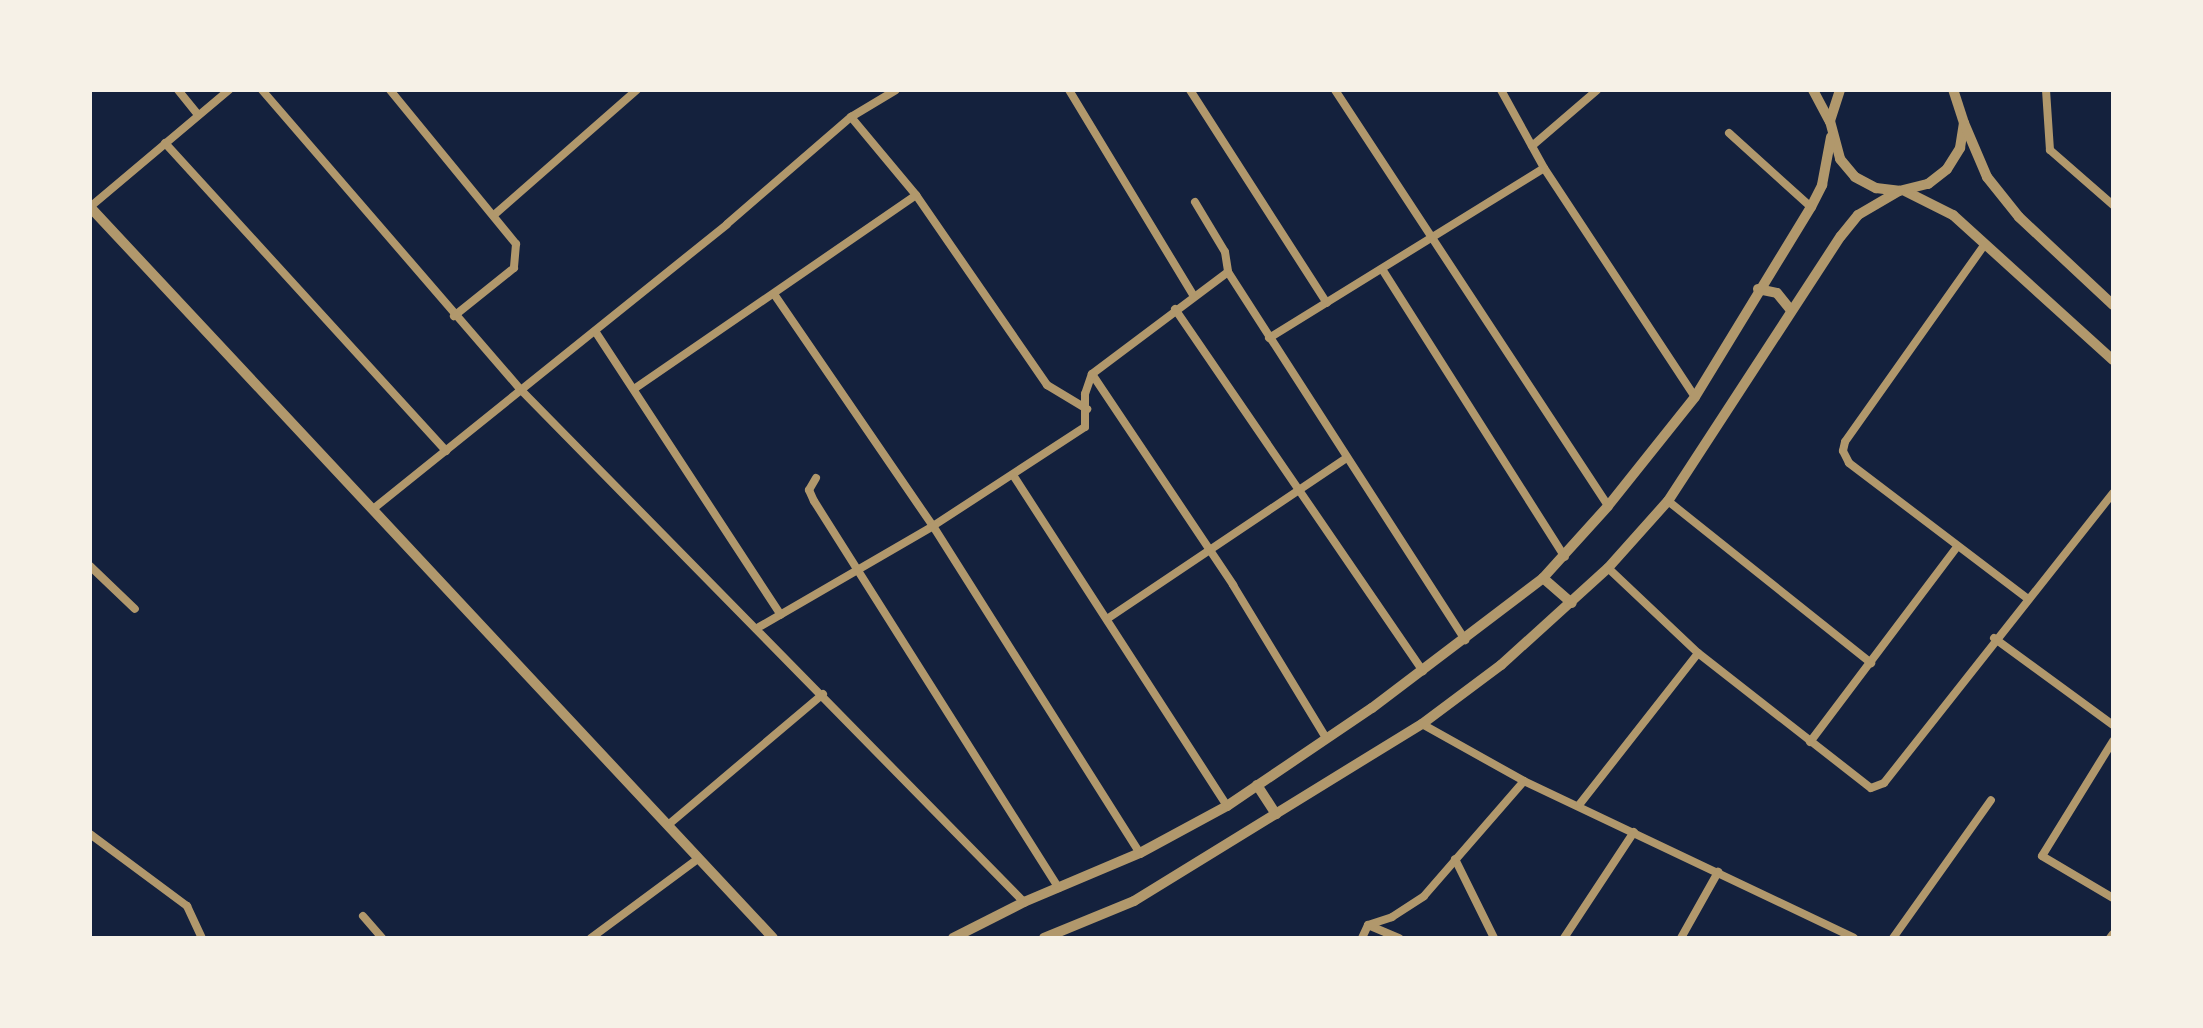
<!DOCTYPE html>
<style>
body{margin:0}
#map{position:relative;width:2203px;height:1028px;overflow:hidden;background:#14213d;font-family:Manrope,sans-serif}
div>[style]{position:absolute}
.minor>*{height:8px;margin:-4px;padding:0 4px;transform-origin:4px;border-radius:4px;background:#b1986c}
.tertiary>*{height:10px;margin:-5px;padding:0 5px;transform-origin:5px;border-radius:5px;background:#b1986c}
span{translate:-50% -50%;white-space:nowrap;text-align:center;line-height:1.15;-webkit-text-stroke:10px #f6f1e7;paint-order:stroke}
.frame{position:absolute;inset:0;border:92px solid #f6f1e7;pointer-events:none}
</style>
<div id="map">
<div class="minor">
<div style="left:178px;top:90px;width:32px;rotate:51deg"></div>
<div style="left:262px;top:90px;width:396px;rotate:49.2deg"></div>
<div style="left:521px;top:390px;width:718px;rotate:45.51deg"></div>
<div style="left:390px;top:90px;width:199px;rotate:50.7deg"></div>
<div style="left:516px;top:244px;width:24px;rotate:95deg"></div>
<div style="left:514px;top:268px;width:77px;rotate:141.3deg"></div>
<div style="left:1069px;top:90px;width:241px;rotate:58.8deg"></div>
<div style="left:1190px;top:90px;width:253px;rotate:57.3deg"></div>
<div style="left:1335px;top:90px;width:498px;rotate:56.7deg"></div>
<div style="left:1501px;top:90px;width:89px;rotate:61.1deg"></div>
<div style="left:1544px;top:168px;width:274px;rotate:56.6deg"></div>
<div style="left:2046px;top:90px;width:60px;rotate:86.2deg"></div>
<div style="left:2050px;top:150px;width:84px;rotate:41.1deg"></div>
<div style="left:851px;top:117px;width:102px;rotate:50.2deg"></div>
<div style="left:916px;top:195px;width:231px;rotate:55.4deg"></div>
<div style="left:1047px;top:385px;width:47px;rotate:31deg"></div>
<div style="left:1729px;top:133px;width:110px;rotate:42.1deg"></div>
<div style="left:165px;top:143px;width:417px;rotate:47.6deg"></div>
<div style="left:1532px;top:146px;width:86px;rotate:-40.7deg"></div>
<div style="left:1195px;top:202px;width:58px;rotate:59deg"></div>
<div style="left:1225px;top:252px;width:20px;rotate:81deg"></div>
<div style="left:1228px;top:272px;width:438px;rotate:57.2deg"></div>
<div style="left:90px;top:207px;width:182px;rotate:-40.1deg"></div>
<div style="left:494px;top:215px;width:190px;rotate:-41.2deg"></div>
<div style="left:1985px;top:244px;width:242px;rotate:125.3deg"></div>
<div style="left:1845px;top:442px;width:9px;rotate:103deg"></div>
<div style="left:1843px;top:451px;width:13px;rotate:63deg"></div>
<div style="left:1849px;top:463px;width:223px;rotate:37.2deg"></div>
<div style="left:1382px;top:269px;width:341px;rotate:57.6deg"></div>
<div style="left:774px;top:294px;width:281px;rotate:55.6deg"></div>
<div style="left:933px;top:526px;width:387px;rotate:57.7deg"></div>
<div style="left:1175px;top:309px;width:439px;rotate:55.6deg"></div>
<div style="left:595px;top:331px;width:339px;rotate:56.8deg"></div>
<div style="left:1269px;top:338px;width:323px;rotate:-31.7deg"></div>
<div style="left:1092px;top:374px;width:254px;rotate:56.2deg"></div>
<div style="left:1233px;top:585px;width:179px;rotate:58.7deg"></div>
<div style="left:634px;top:389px;width:342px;rotate:-34.5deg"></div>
<div style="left:1013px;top:475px;width:394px;rotate:57.1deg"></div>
<div style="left:816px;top:478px;width:14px;rotate:120deg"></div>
<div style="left:809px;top:490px;width:12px;rotate:66deg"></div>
<div style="left:814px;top:501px;width:458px;rotate:57.7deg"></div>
<div style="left:1668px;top:501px;width:260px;rotate:38.6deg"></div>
<div style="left:373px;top:509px;width:454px;rotate:-38.8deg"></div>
<div style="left:727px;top:224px;width:164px;rotate:-40.8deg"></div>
<div style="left:851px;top:117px;width:52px;rotate:-31deg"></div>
<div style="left:90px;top:566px;width:62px;rotate:43.7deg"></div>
<div style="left:1608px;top:568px;width:124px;rotate:43.4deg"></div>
<div style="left:1698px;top:653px;width:219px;rotate:38deg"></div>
<div style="left:1871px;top:788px;width:14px;rotate:-21deg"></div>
<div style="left:1884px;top:783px;width:370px;rotate:-51.7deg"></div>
<div style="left:1107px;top:619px;width:287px;rotate:-33.9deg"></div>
<div style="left:759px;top:627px;width:201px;rotate:-30.1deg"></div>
<div style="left:933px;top:526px;width:181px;rotate:-33.1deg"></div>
<div style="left:1085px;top:427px;width:33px;rotate:-90deg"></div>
<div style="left:1085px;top:394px;width:21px;rotate:-71deg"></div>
<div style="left:1092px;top:374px;width:170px;rotate:-36.9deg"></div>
<div style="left:1994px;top:638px;width:147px;rotate:36.2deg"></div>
<div style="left:1422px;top:724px;width:117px;rotate:29.2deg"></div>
<div style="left:1524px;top:781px;width:365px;rotate:25.4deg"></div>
<div style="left:2113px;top:741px;width:135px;rotate:121.7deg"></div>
<div style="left:2042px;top:856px;width:82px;rotate:30.6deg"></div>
<div style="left:1810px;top:742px;width:243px;rotate:-53deg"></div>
<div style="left:1579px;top:805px;width:193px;rotate:-51.9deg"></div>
<div style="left:668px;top:825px;width:203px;rotate:-40.2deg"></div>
<div style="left:90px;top:834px;width:121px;rotate:36.6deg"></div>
<div style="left:187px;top:906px;width:35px;rotate:65deg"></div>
<div style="left:1455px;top:859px;width:88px;rotate:63.7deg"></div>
<div style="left:363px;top:916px;width:29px;rotate:49deg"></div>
<div style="left:1368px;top:925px;width:34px;rotate:23deg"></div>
<div style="left:591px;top:938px;width:134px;rotate:-36.5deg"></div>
<div style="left:1362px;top:938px;width:14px;rotate:-65deg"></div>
<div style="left:1368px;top:925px;width:25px;rotate:-18deg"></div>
<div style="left:1392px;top:917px;width:38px;rotate:-33deg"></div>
<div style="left:1424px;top:896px;width:152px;rotate:-49deg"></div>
<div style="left:1564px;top:938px;width:127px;rotate:-56.6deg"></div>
<div style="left:1681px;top:938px;width:76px;rotate:-60.7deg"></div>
<div style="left:1893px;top:938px;width:169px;rotate:-54.6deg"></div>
<div style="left:2110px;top:938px;width:5px;rotate:-53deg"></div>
</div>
<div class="tertiary">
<div style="left:1813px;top:90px;width:34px;rotate:62deg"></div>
<div style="left:1840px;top:90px;width:33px;rotate:108deg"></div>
<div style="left:1830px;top:121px;width:39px;rotate:75deg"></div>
<div style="left:1840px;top:159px;width:23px;rotate:50deg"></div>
<div style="left:1855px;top:177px;width:24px;rotate:28deg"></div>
<div style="left:1876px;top:188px;width:23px;rotate:7deg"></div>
<div style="left:1899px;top:191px;width:30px;rotate:-14deg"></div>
<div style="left:1928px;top:184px;width:24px;rotate:-38deg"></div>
<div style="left:1947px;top:169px;width:25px;rotate:-58deg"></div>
<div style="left:1960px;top:148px;width:25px;rotate:-81deg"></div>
<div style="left:1964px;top:123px;width:35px;rotate:-108deg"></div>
<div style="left:1964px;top:123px;width:59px;rotate:66.9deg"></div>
<div style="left:1987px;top:177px;width:51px;rotate:51.3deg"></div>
<div style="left:2019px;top:217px;width:129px;rotate:43.1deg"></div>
<div style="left:1905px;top:191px;width:54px;rotate:26.6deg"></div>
<div style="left:1953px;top:215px;width:216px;rotate:42.2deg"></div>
<div style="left:90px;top:207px;width:1000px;rotate:46.94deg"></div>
<div style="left:1758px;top:289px;width:19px;rotate:12deg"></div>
<div style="left:1777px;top:293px;width:22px;rotate:51deg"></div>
<div style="left:1543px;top:578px;width:38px;rotate:41deg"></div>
<div style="left:1257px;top:785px;width:35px;rotate:57deg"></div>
<div style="left:953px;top:938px;width:80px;rotate:-26.9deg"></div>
<div style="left:1024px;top:902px;width:126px;rotate:-22.9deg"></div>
<div style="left:1140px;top:853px;width:99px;rotate:-28.4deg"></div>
<div style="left:1227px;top:806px;width:175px;rotate:-34.1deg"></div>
<div style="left:1372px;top:708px;width:215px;rotate:-37.2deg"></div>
<div style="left:1543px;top:578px;width:97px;rotate:-47.9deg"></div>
<div style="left:1608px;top:506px;width:139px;rotate:-51.4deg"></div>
<div style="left:1695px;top:397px;width:223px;rotate:-58.6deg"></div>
<div style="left:1811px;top:207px;width:25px;rotate:-63deg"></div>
<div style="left:1822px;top:185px;width:49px;rotate:-79.4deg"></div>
<div style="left:1044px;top:938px;width:97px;rotate:-22.3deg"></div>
<div style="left:1134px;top:901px;width:338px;rotate:-31.6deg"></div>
<div style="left:1422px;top:724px;width:99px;rotate:-36.8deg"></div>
<div style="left:1501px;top:665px;width:144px;rotate:-42.2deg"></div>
<div style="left:1608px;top:568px;width:90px;rotate:-48.2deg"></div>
<div style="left:1668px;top:501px;width:316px;rotate:-56.9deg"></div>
<div style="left:1841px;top:236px;width:27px;rotate:-51deg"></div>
<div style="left:1858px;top:215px;width:48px;rotate:-30.3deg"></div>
</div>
<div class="frame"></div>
</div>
